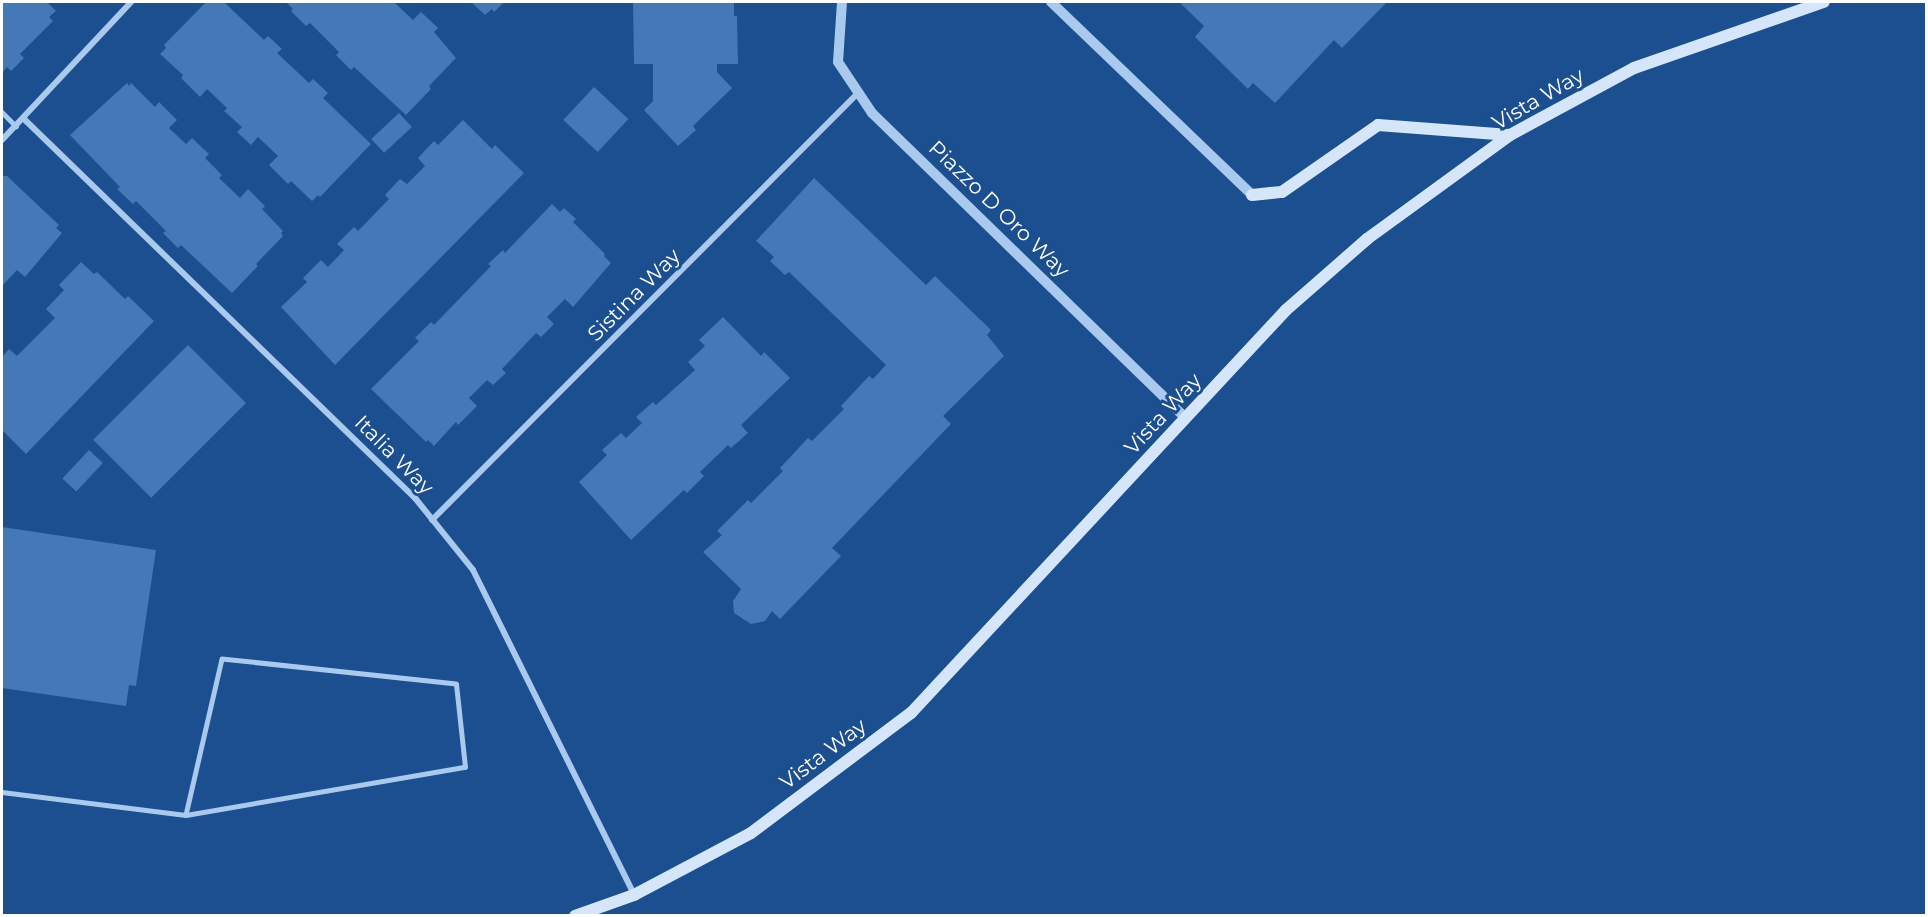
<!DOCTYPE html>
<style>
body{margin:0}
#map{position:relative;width:1928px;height:917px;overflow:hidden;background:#1b4f8f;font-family:Montserrat,sans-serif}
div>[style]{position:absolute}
.building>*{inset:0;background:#4478b7;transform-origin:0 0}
.service>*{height:4.5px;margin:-2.25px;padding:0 2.25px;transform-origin:2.25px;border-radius:2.25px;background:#a9c9ee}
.minor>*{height:6px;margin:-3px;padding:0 3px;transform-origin:3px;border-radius:3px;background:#a9c9ee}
.tertiary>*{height:10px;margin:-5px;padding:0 5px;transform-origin:5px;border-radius:5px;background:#a9c9ee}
.secondary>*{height:12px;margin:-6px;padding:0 6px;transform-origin:6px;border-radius:6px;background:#d6e6fa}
span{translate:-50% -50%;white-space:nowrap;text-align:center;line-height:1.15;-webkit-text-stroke:6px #1b4f8f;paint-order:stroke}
.street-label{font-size:21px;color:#fff}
.frame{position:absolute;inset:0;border:3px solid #fff;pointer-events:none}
</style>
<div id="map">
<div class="building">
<div style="clip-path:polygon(2px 2px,47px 2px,56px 11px,49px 17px,53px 21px,20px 54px,24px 58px,11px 71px,7px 67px,2px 73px)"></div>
<div style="clip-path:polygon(206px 2px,224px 2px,264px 40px,268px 36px,282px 49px,277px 53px,309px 83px,313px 79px,328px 93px,323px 98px,371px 144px,320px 197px,318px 195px,312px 201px,291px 181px,288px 184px,269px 165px,278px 156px,258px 137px,251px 145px,237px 132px,242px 127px,224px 111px,227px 108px,207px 89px,200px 97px,181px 78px,183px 75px,160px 54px,166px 48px,164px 45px)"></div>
<div style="clip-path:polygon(286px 2px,394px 2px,413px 20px,421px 12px,438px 28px,434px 32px,456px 58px,429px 86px,431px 89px,406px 115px,354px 67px,351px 70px,336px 55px,339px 52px,310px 23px,306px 26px,291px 11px,293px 9px)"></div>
<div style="clip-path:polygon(471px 2px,504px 2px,494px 12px,492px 9px,485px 15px)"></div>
<div style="clip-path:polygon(633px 2px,734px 2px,734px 16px,737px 16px,738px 64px,717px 64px,717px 72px,732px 88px,693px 126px,696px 130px,678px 146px,644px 110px,653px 101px,653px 64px,634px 64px)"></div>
<div style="clip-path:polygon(1179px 2px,1387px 2px,1342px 48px,1334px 40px,1275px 103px,1253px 83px,1248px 89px,1195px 37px,1204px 26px)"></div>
<div style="clip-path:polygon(127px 83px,129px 86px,131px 83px,155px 107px,159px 102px,177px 120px,169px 128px,186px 144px,192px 138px,209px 154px,205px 158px,222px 175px,219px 178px,240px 198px,248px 189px,265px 206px,262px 209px,283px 231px,281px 233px,283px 236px,256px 264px,258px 266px,232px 293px,181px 245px,178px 248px,163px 233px,166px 231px,136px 201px,133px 204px,117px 189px,120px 187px,70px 135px)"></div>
<div style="left:594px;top:87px;width:47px;height:45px;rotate:43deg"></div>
<div style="left:399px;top:113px;width:19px;height:38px;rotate:47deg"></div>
<div style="clip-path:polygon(463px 120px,492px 149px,495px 145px,524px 173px,335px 365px,281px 307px,307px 282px,303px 278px,321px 260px,328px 267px,344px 250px,337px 244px,354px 227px,358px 231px,389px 199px,385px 195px,400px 179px,407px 184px,425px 166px,418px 158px,434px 141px,438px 145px)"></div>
<div style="clip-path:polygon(2px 176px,7px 176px,59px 225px,56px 228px,62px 233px,25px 277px,17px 270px,2px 286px)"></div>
<div style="clip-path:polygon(814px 178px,926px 285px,935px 276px,991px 330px,987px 335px,1004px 356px,943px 416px,951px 424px,832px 548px,841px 556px,780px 619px,772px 611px,765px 621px,751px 624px,734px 613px,733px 601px,741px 589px,703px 552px,722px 535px,717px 531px,748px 500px,751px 503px,783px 471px,780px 468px,808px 438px,812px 441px,844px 409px,841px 406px,869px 376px,873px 379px,886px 365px,789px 272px,785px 275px,770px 261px,774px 257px,756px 241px)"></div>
<div style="clip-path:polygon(552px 204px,560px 212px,564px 208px,576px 219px,573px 222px,605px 254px,604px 256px,611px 263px,573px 307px,565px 299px,547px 317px,554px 324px,541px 337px,536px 333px,502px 369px,506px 373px,493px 385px,487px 380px,469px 398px,477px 406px,458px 425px,456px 422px,434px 446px,428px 440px,426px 442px,371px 389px,419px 341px,415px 338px,431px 322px,434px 325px,491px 266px,488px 264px,503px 250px,505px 253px)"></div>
<div style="clip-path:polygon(81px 262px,94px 274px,97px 272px,125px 299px,128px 296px,154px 321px,26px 454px,2px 430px,2px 357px,9px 349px,17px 356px,55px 318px,46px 309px,64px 290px,59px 285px)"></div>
<div style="clip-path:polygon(723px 317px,761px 356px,764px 352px,790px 378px,741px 425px,748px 433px,731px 448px,728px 445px,700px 472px,704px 476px,687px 493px,684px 490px,631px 540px,579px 482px,607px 455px,602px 450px,621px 433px,626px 438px,642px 423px,636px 417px,653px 402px,656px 405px,695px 370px,688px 362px,705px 346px,699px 340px)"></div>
<div style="left:188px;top:345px;width:82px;height:134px;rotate:45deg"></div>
<div style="left:89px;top:450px;width:19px;height:39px;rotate:43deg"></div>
<div style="clip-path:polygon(2px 527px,156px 550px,136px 686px,129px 685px,126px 706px,2px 688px)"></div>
</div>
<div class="service">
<div style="left:2px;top:112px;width:20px;rotate:45deg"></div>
<div style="left:2px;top:792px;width:185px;rotate:7.1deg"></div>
<div style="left:186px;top:815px;width:283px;rotate:-9.8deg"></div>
<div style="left:465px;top:767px;width:83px;rotate:-96.2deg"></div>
<div style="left:456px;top:684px;width:235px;rotate:-173.9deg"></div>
<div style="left:222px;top:659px;width:160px;rotate:103deg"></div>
</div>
<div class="minor">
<div style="left:24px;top:119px;width:545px;rotate:44.11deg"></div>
<div style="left:415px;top:498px;width:92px;rotate:51.1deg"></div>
<div style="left:473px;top:570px;width:363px;rotate:63.6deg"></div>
<div style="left:2px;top:140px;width:189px;rotate:-46.9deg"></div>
<div style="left:432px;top:520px;width:603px;rotate:-45.07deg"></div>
</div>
<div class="tertiary">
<div style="left:842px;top:2px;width:60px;rotate:93.8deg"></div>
<div style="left:838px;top:62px;width:61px;rotate:56.3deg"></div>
<div style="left:872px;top:113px;width:438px;rotate:44.2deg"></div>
<div style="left:1051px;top:2px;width:279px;rotate:43.8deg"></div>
</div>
<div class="secondary">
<div style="left:1252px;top:195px;width:30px;rotate:-6deg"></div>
<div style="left:1282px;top:192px;width:117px;rotate:-34.9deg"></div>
<div style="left:1378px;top:125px;width:132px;rotate:4.3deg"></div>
<div style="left:575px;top:916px;width:63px;rotate:-19.6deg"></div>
<div style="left:634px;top:895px;width:132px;rotate:-27.9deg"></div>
<div style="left:751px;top:833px;width:200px;rotate:-36.9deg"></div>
<div style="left:911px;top:713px;width:550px;rotate:-47.06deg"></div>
<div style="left:1286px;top:310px;width:108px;rotate:-41.2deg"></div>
<div style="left:1367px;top:239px;width:177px;rotate:-36deg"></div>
<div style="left:1510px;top:135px;width:141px;rotate:-28.4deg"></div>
<div style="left:1634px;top:68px;width:201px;rotate:-19.2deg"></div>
</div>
<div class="street-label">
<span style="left:1538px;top:99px;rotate:-30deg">Vista Way</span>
<span style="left:999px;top:209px;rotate:44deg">Piazzo D Oro Way</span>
<span style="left:634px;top:295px;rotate:-45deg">Sistina Way</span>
<span style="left:1163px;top:414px;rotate:-47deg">Vista Way</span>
<span style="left:394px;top:455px;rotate:45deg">Italia Way</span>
<span style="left:823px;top:754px;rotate:-37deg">Vista Way</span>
</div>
<div class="frame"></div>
</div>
